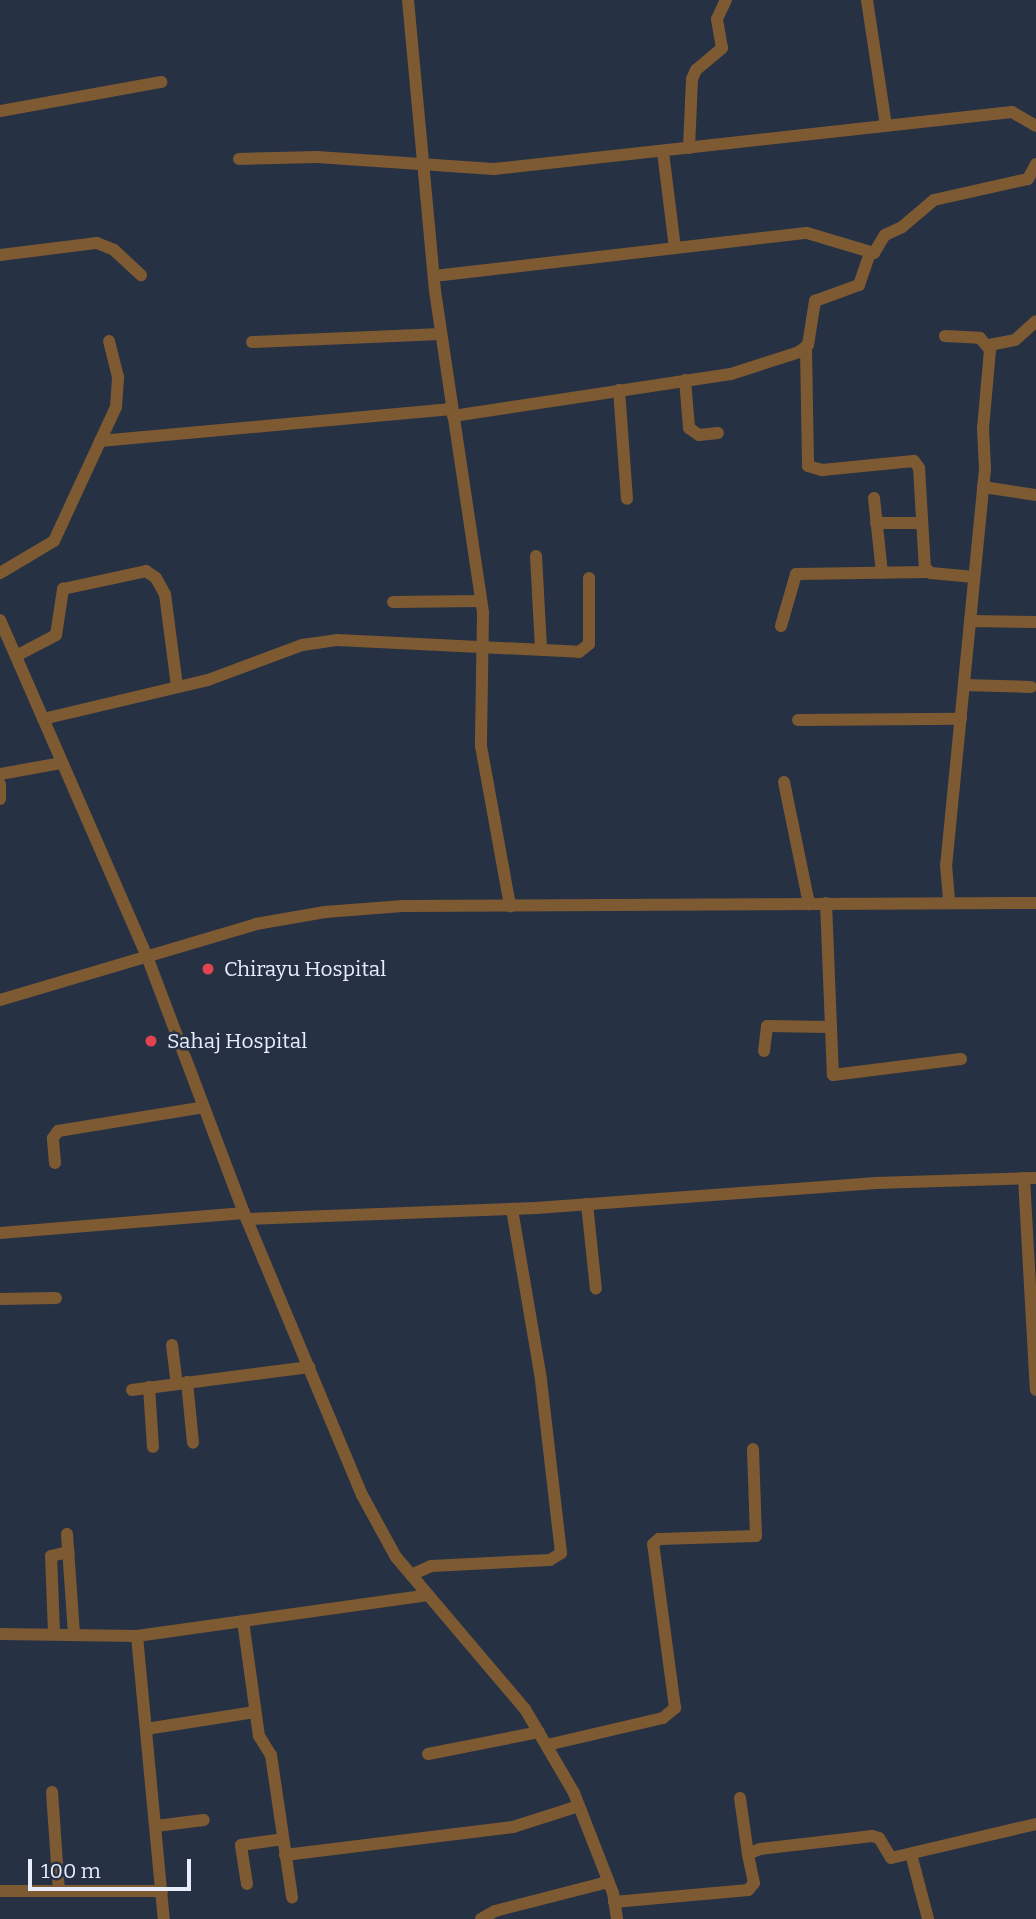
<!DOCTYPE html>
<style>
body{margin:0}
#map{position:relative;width:1036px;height:1919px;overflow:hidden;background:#273144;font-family:Bitter,serif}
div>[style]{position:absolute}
.minor>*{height:12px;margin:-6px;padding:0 6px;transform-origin:6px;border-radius:6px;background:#7e5a32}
.dots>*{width:19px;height:19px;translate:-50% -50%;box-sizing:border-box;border:4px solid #273144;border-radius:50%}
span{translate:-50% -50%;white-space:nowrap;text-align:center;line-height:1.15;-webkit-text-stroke:5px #273144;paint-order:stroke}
.poi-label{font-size:21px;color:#e7edfa}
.left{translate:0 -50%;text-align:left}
.scale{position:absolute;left:28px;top:1859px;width:163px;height:32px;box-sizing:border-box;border:4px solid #e7edfa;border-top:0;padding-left:9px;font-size:21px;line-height:24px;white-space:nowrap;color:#e7edfa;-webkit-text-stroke:5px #273144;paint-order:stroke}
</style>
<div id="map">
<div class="minor">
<div style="left:408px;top:0;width:292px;rotate:84.7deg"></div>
<div style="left:435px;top:291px;width:326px;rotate:81.5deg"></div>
<div style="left:483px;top:613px;width:133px;rotate:90.9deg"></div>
<div style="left:481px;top:746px;width:163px;rotate:79.7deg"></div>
<div style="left:867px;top:0;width:127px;rotate:81.4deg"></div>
<div style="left:0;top:111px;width:164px;rotate:-10.2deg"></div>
<div style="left:689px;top:148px;width:69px;rotate:-87.5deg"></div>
<div style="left:692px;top:79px;width:10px;rotate:-66deg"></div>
<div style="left:696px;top:70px;width:34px;rotate:-40deg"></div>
<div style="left:722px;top:48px;width:29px;rotate:-100deg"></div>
<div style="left:717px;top:19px;width:21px;rotate:-65deg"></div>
<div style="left:663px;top:152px;width:97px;rotate:82.9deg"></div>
<div style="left:239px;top:159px;width:78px;rotate:-1.5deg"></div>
<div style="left:317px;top:157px;width:177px;rotate:3.9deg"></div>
<div style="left:494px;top:169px;width:521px;rotate:-6.28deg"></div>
<div style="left:1012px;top:112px;width:28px;rotate:30deg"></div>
<div style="left:0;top:255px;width:98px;rotate:-7.1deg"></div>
<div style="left:97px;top:243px;width:18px;rotate:22deg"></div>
<div style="left:114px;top:250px;width:37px;rotate:43deg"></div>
<div style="left:434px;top:276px;width:375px;rotate:-6.6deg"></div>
<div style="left:807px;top:233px;width:70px;rotate:16.6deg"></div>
<div style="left:874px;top:253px;width:21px;rotate:-59deg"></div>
<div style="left:885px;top:235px;width:19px;rotate:-25deg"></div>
<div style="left:902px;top:227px;width:42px;rotate:-40.2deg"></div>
<div style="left:934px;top:200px;width:96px;rotate:-12.6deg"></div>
<div style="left:1028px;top:179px;width:17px;rotate:-62deg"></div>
<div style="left:945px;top:336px;width:35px;rotate:3deg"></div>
<div style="left:980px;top:338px;width:16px;rotate:50deg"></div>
<div style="left:990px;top:350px;width:78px;rotate:95.1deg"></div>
<div style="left:983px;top:428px;width:41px;rotate:87.2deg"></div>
<div style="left:985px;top:469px;width:398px;rotate:95.6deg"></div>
<div style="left:946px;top:865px;width:38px;rotate:85deg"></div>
<div style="left:252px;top:342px;width:189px;rotate:-2.4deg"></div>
<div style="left:989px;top:345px;width:26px;rotate:-11deg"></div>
<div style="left:1015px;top:340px;width:28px;rotate:-42deg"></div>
<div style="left:806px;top:348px;width:118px;rotate:89deg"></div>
<div style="left:808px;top:466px;width:15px;rotate:16deg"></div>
<div style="left:822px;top:470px;width:92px;rotate:-5.6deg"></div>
<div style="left:914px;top:461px;width:9px;rotate:54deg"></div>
<div style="left:919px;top:468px;width:100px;rotate:86.6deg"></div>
<div style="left:925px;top:568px;width:8px;rotate:40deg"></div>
<div style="left:931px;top:573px;width:43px;rotate:5.3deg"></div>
<div style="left:685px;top:380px;width:48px;rotate:85.2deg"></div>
<div style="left:689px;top:428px;width:12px;rotate:35deg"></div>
<div style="left:699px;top:435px;width:19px;rotate:-6deg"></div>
<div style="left:619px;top:390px;width:109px;rotate:85.8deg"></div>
<div style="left:453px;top:416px;width:281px;rotate:-8.6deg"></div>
<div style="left:731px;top:374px;width:71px;rotate:-17.9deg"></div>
<div style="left:799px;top:352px;width:11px;rotate:-38deg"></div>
<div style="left:808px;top:345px;width:45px;rotate:-81deg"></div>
<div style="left:815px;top:301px;width:47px;rotate:-20deg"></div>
<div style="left:859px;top:285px;width:34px;rotate:-71deg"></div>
<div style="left:100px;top:441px;width:353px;rotate:-5.2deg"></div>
<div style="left:983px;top:487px;width:54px;rotate:8.6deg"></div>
<div style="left:874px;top:498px;width:75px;rotate:83.9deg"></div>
<div style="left:876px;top:523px;width:45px"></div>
<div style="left:536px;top:556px;width:93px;rotate:86.9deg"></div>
<div style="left:0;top:573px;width:63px;rotate:-30.7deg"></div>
<div style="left:54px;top:541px;width:148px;rotate:-65.2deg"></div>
<div style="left:116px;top:407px;width:30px;rotate:-86deg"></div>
<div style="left:118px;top:377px;width:37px;rotate:-104deg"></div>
<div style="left:393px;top:602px;width:87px;rotate:-0.7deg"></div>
<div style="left:0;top:620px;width:370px;rotate:66.4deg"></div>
<div style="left:148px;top:959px;width:272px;rotate:69.3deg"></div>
<div style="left:244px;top:1213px;width:306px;rotate:67.3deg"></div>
<div style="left:362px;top:1495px;width:71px;rotate:61.3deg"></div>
<div style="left:396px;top:1557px;width:199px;rotate:49.7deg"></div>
<div style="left:525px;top:1709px;width:97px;rotate:59.7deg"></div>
<div style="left:574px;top:1793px;width:107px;rotate:68.7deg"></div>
<div style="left:613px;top:1893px;width:26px;rotate:81deg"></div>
<div style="left:970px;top:621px;width:66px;rotate:0.9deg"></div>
<div style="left:781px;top:626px;width:54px;rotate:-73.9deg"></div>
<div style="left:796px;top:574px;width:131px;rotate:-0.9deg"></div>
<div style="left:16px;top:656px;width:45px;rotate:-27.7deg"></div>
<div style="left:56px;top:635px;width:47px;rotate:-81.3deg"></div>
<div style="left:63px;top:589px;width:85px;rotate:-12.2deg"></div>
<div style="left:146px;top:571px;width:12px;rotate:35deg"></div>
<div style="left:156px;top:578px;width:18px;rotate:61deg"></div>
<div style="left:165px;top:594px;width:93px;rotate:82.6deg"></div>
<div style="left:964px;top:685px;width:67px;rotate:1.7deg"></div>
<div style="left:43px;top:719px;width:170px;rotate:-13.3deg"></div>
<div style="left:208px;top:680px;width:100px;rotate:-20.4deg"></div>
<div style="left:302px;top:645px;width:35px;rotate:-8deg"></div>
<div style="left:337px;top:640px;width:242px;rotate:2.8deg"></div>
<div style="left:579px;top:652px;width:13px;rotate:-39deg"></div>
<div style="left:589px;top:644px;width:66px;rotate:-90deg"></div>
<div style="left:798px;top:720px;width:163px;rotate:-0.4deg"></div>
<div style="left:0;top:774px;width:63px;rotate:-10.1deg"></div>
<div style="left:784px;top:782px;width:125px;rotate:78.4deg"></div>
<div style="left:0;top:784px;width:15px;rotate:90deg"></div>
<div style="left:826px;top:903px;width:172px;rotate:87.7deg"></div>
<div style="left:833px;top:1075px;width:129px;rotate:-7.1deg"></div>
<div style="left:0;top:1000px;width:267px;rotate:-16.5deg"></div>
<div style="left:256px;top:924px;width:70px;rotate:-9.9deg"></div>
<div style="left:325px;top:912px;width:78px;rotate:-4.4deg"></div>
<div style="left:403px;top:906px;width:633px;rotate:-0.27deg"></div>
<div style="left:764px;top:1051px;width:25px;rotate:-83deg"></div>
<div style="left:767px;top:1026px;width:62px;rotate:0.9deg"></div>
<div style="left:55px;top:1163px;width:25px;rotate:-95deg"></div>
<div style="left:53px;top:1138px;width:9px;rotate:-54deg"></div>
<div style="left:58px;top:1131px;width:148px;rotate:-9.3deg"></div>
<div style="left:1024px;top:1178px;width:212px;rotate:86.8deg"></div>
<div style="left:587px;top:1204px;width:85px;rotate:84deg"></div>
<div style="left:247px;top:1219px;width:289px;rotate:-2.2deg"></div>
<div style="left:536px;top:1208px;width:341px;rotate:-4.2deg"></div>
<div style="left:876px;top:1183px;width:160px;rotate:-1.8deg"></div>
<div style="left:0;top:1233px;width:245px;rotate:-4.7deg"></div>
<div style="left:0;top:1299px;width:56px;rotate:-1deg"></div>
<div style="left:172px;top:1345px;width:38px;rotate:83deg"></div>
<div style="left:187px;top:1382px;width:61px;rotate:84.4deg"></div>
<div style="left:149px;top:1387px;width:60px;rotate:86.2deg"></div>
<div style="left:132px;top:1390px;width:179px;rotate:-7.4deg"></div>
<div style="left:67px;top:1534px;width:99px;rotate:86deg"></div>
<div style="left:411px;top:1575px;width:22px;rotate:-24deg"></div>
<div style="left:431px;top:1566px;width:119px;rotate:-2.9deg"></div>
<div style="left:550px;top:1560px;width:13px;rotate:-32deg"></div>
<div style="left:561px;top:1553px;width:175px;rotate:-96.6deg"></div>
<div style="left:541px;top:1379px;width:172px;rotate:-99.7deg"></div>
<div style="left:243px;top:1621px;width:116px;rotate:82.1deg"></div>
<div style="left:259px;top:1736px;width:22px;rotate:58deg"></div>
<div style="left:271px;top:1755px;width:144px;rotate:81.6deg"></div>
<div style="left:54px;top:1633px;width:77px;rotate:-92.2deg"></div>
<div style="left:51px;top:1556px;width:18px;rotate:-13deg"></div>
<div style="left:0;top:1634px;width:137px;rotate:0.8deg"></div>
<div style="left:137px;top:1636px;width:294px;rotate:-8deg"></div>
<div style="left:137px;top:1636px;width:284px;rotate:84.6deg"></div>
<div style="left:146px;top:1729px;width:110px;rotate:-8.9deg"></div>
<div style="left:547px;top:1745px;width:119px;rotate:-13.1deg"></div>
<div style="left:663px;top:1718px;width:16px;rotate:-40deg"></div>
<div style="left:675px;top:1708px;width:165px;rotate:-97.6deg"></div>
<div style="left:653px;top:1544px;width:8px;rotate:-40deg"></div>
<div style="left:659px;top:1539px;width:97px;rotate:-1.8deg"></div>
<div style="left:756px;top:1536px;width:87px;rotate:-92deg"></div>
<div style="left:428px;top:1754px;width:113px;rotate:-11.2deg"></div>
<div style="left:52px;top:1792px;width:99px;rotate:86deg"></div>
<div style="left:740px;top:1798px;width:57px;rotate:81.9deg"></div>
<div style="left:156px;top:1826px;width:48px;rotate:-7.1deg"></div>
<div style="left:911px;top:1854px;width:67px;rotate:75.3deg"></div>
<div style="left:285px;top:1855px;width:230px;rotate:-7deg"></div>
<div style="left:513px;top:1827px;width:69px;rotate:-17.7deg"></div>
<div style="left:247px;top:1884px;width:39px;rotate:-99deg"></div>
<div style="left:241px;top:1845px;width:42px;rotate:-8.1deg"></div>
<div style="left:0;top:1891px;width:162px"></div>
<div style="left:614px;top:1902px;width:135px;rotate:-5.1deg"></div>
<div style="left:748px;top:1890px;width:9px;rotate:-49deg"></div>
<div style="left:754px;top:1883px;width:30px;rotate:-102deg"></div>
<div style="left:748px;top:1854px;width:13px;rotate:-23deg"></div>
<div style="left:760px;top:1849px;width:113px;rotate:-6.6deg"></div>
<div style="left:872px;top:1836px;width:7px;rotate:16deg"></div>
<div style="left:879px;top:1838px;width:23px;rotate:59deg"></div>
<div style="left:891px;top:1858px;width:149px;rotate:-13.2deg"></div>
<div style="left:481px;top:1919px;width:16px;rotate:-30deg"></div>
<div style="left:495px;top:1911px;width:117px;rotate:-14.4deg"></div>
</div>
<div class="dots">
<div style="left:208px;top:969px;background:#e0444e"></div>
<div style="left:151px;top:1041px;background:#e0444e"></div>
</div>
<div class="poi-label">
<span class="left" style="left:224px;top:969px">Chirayu Hospital</span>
<span class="left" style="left:167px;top:1041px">Sahaj Hospital</span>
</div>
<div class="scale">100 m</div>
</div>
